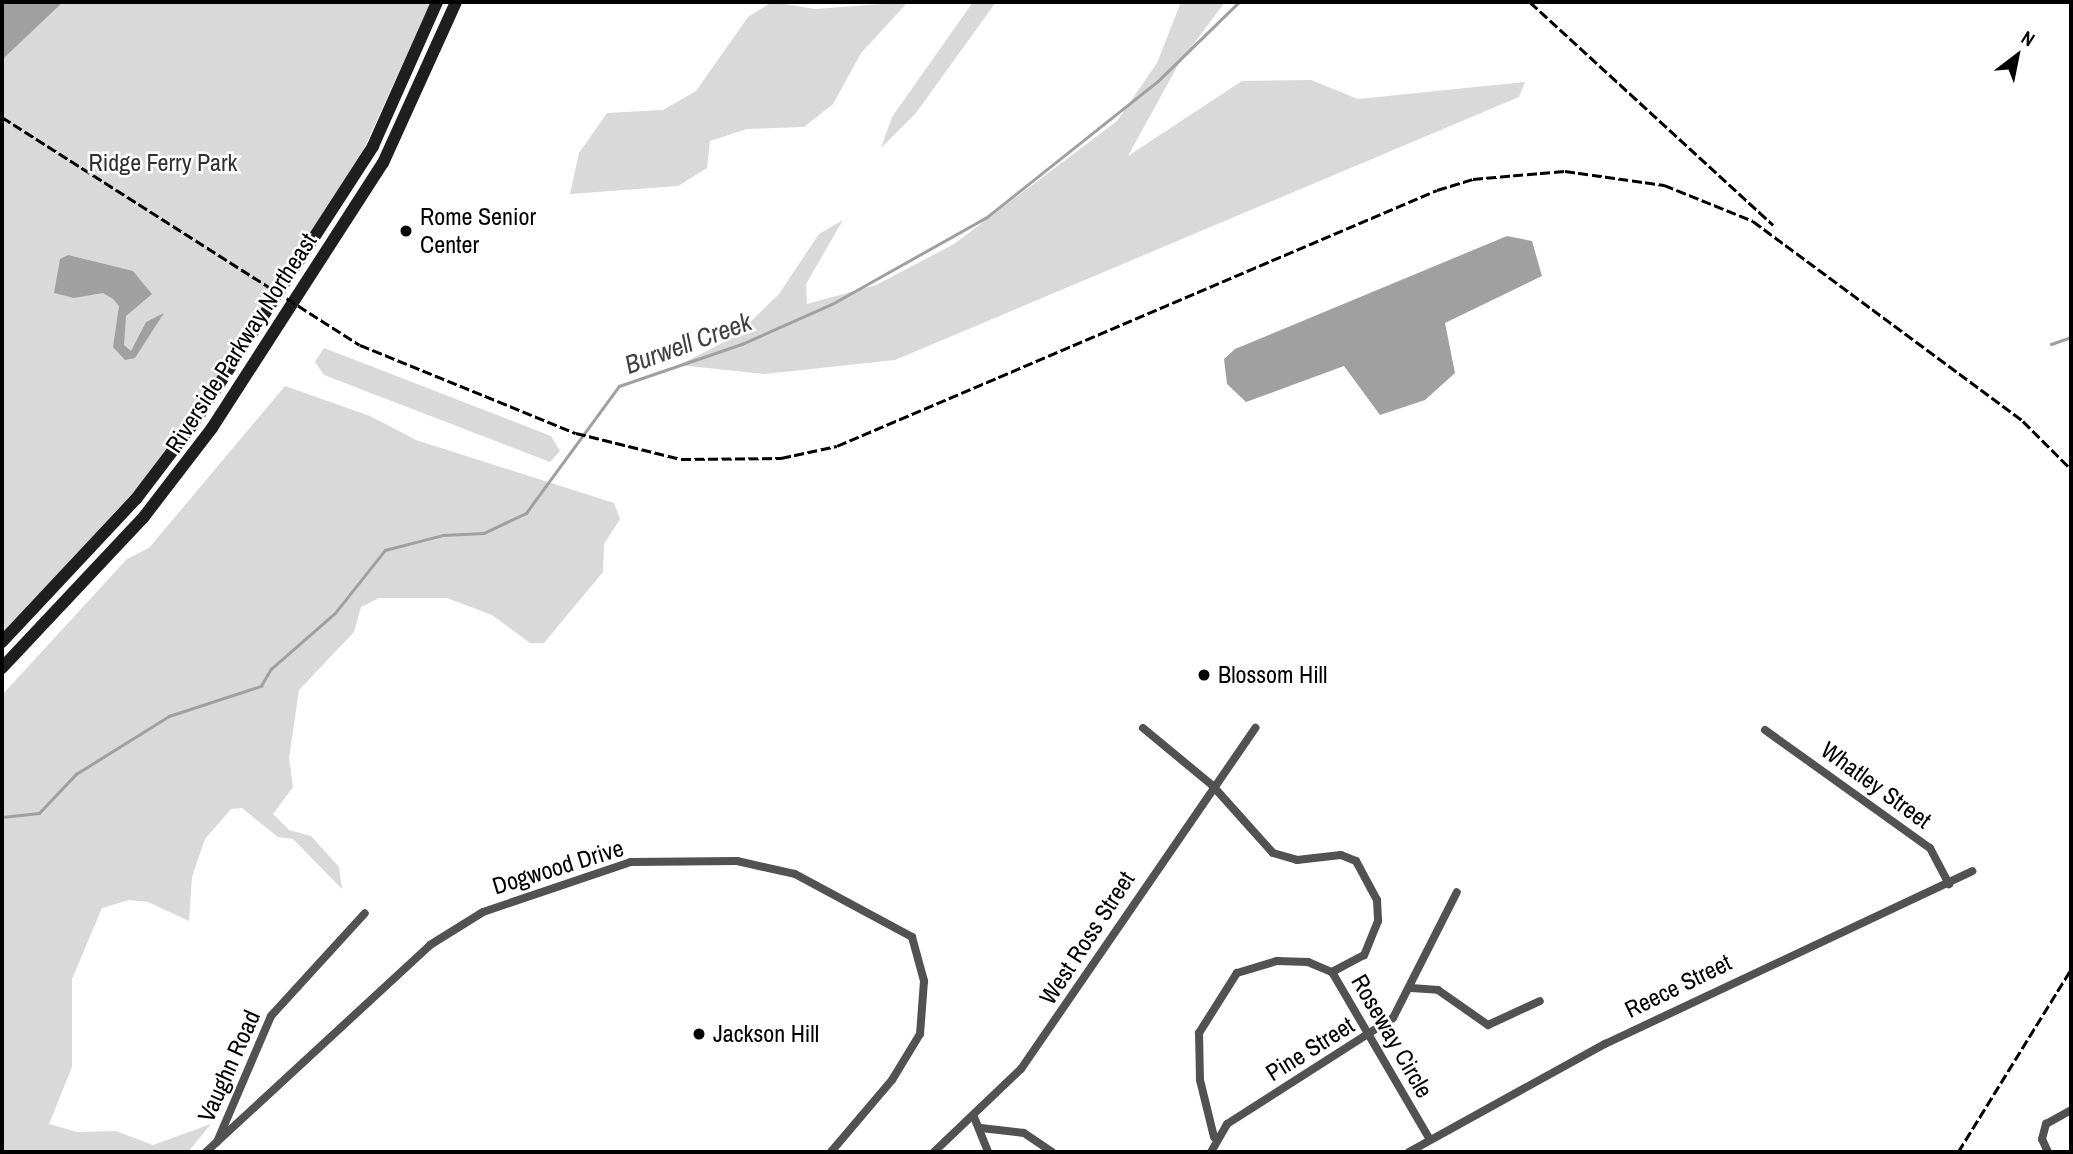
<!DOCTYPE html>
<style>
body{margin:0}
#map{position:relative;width:2073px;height:1154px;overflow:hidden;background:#fff;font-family:"Archivo Narrow",sans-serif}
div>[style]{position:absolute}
.green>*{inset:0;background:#d9d9d9}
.water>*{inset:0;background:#a0a0a0}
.stream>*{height:2.5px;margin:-1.25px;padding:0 1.25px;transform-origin:1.25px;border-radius:1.25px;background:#a0a0a0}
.street>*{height:8px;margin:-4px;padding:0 4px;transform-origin:4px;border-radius:4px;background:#525252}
.secondary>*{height:12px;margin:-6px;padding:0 6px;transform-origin:6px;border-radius:6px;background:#1f1f1f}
.rail>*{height:2.5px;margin-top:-1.25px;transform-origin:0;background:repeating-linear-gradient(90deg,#000 0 10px,transparent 0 13.5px)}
.dots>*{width:19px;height:19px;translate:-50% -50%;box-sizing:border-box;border:4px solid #fff;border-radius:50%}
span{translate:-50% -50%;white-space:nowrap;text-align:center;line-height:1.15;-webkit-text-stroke:5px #fff;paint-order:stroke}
.park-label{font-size:24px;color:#303030}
.poi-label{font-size:24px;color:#000}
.left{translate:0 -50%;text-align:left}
.street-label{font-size:24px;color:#000}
.water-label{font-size:26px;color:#414141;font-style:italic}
.frame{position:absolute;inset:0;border:4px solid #000;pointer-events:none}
.north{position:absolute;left:1982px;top:21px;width:70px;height:70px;-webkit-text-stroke:5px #fff;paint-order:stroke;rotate:32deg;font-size:19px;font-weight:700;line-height:28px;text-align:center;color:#000}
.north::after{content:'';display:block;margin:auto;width:24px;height:32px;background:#000;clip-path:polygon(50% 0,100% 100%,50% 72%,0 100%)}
</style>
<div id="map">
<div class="green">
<div style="clip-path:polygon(63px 2px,431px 2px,361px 155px,187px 423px,141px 484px,2px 634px,2px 60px)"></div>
<div style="clip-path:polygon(772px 2px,815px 9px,908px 2px,861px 53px,833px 104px,804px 127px,747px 129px,710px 141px,707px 168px,678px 186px,570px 194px,579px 153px,607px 113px,663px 110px,696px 91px,748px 17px)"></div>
<div style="clip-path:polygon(973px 2px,996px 2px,916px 113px,881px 148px,892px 117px)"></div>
<div style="clip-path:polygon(1181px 2px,1225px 2px,1178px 65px,1128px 156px,1242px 81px,1311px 80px,1358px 99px,1525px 82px,1519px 97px,895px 360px,765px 374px,679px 365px,736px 336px,779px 294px,819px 234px,843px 220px,806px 284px,807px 304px,876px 285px,954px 244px,1117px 121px,1157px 63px)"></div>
<div style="clip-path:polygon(324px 348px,551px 436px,560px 451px,550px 462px,324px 375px,315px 362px)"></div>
<div style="clip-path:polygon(285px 386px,370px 416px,416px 440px,614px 503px,620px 519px,604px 544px,603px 572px,544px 643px,530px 643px,492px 615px,447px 598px,379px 598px,361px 607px,354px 632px,299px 690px,289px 758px,293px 787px,273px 814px,289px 830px,311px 836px,339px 867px,342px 889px,293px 839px,278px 837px,242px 808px,231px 809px,205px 839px,192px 877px,189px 921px,148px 902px,129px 900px,102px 908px,72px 979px,72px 1067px,49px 1124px,77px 1132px,116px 1131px,153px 1145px,211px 1124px,188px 1152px,2px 1152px,2px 695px,127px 559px,149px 548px)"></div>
</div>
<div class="water">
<div style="clip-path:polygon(2px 2px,63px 2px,2px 60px)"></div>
<div style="clip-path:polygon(1507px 236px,1532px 241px,1542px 276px,1445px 323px,1455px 373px,1425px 400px,1380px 415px,1344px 366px,1246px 402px,1227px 384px,1224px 359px,1235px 349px)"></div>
<div style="clip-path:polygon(68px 255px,133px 271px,152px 294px,126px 316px,124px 345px,131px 351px,146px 322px,164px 313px,135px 358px,125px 360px,113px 347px,119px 306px,113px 299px,103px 293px,74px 298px,54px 293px,60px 259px)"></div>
</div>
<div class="stream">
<div style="left:2051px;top:344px;width:21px;rotate:-19deg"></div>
<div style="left:2px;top:817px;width:37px;rotate:-6deg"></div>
<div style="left:39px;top:813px;width:54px;rotate:-46.5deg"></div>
<div style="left:76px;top:774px;width:110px;rotate:-31.9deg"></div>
<div style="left:169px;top:716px;width:97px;rotate:-18.1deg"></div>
<div style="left:261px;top:686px;width:20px;rotate:-60deg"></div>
<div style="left:271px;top:669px;width:85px;rotate:-41.2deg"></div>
<div style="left:335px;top:613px;width:80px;rotate:-51.6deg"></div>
<div style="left:385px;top:550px;width:60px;rotate:-14.5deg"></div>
<div style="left:443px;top:535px;width:41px;rotate:-2.8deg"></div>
<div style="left:484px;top:533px;width:47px;rotate:-25.5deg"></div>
<div style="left:526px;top:513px;width:157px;rotate:-53.8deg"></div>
<div style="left:619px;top:386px;width:130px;rotate:-18.9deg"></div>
<div style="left:742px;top:344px;width:98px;rotate:-24deg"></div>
<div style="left:832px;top:304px;width:178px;rotate:-29.3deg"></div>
<div style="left:987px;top:217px;width:218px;rotate:-38.5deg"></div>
<div style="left:1158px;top:81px;width:113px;rotate:-44.3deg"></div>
</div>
<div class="street">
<div style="left:1143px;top:728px;width:89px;rotate:39.6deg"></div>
<div style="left:1212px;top:785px;width:91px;rotate:48.1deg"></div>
<div style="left:1273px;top:853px;width:25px;rotate:16deg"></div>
<div style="left:1297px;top:860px;width:44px;rotate:-6.5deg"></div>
<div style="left:1341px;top:855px;width:16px;rotate:22deg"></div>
<div style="left:1356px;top:861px;width:44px;rotate:61.7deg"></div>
<div style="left:1377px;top:900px;width:21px;rotate:87deg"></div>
<div style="left:1378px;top:921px;width:37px;rotate:112deg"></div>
<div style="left:1364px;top:955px;width:36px;rotate:152deg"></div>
<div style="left:1765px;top:730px;width:203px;rotate:35.6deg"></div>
<div style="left:1930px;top:848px;width:41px;rotate:62.2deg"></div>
<div style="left:1411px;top:988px;width:27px;rotate:4deg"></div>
<div style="left:1438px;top:990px;width:61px;rotate:35deg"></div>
<div style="left:1488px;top:1025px;width:57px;rotate:-24.8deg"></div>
<div style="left:974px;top:1117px;width:38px;rotate:68deg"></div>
<div style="left:981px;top:1128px;width:43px;rotate:6.6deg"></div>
<div style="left:1024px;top:1133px;width:34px;rotate:34deg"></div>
<div style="left:1214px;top:1137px;width:59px;rotate:-103.8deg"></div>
<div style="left:1200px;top:1080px;width:47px;rotate:-91.2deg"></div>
<div style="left:1199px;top:1033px;width:71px;rotate:-57.7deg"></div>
<div style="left:1237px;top:973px;width:42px;rotate:-16.7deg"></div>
<div style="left:1277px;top:961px;width:31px;rotate:2deg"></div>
<div style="left:1308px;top:962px;width:26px;rotate:23deg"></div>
<div style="left:1332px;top:972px;width:194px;rotate:59.7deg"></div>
<div style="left:217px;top:1142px;width:137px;rotate:-66.8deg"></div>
<div style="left:271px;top:1016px;width:139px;rotate:-47.6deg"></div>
<div style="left:206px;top:1152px;width:305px;rotate:-42.7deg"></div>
<div style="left:430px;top:945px;width:62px;rotate:-31.9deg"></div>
<div style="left:483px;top:912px;width:156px;rotate:-18.7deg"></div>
<div style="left:631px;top:862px;width:106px;rotate:-0.5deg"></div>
<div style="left:737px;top:861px;width:59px;rotate:12.6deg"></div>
<div style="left:795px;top:874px;width:133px;rotate:28.3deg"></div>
<div style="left:912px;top:937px;width:46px;rotate:74.7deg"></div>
<div style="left:924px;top:981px;width:53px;rotate:94.3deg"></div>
<div style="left:920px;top:1034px;width:54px;rotate:121.3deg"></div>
<div style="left:892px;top:1080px;width:94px;rotate:130.3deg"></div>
<div style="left:934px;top:1152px;width:120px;rotate:-43.7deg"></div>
<div style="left:1021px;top:1069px;width:414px;rotate:-55.5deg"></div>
<div style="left:1211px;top:1152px;width:32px;rotate:-60deg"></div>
<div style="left:1227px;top:1124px;width:197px;rotate:-32.6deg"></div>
<div style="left:1393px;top:1018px;width:141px;rotate:-63.1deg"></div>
<div style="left:1409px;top:1152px;width:224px;rotate:-28.9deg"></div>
<div style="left:1605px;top:1044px;width:406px;rotate:-25.2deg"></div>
<div style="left:2048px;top:1152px;width:14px;rotate:-115deg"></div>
<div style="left:2042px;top:1139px;width:16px;rotate:-75deg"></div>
<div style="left:2046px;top:1124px;width:29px;rotate:-29deg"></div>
</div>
<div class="secondary">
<div style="left:2px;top:642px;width:196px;rotate:-46.9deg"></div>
<div style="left:136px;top:499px;width:96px;rotate:-52.7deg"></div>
<div style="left:194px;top:423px;width:330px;rotate:-57.1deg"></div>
<div style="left:373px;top:146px;width:158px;rotate:-66deg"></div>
<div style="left:2px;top:668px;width:206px;rotate:-46.8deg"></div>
<div style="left:143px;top:518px;width:113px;rotate:-52.5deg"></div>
<div style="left:212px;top:428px;width:315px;rotate:-57.2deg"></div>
<div style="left:383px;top:163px;width:177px;rotate:-65.6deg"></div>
</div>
<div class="rail">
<div style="left:1530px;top:2px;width:330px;rotate:42.5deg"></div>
<div style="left:2px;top:117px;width:424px;rotate:32.5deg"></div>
<div style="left:360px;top:345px;width:233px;rotate:22.2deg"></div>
<div style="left:576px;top:433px;width:108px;rotate:13.9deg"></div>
<div style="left:681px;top:459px;width:100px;rotate:-0.6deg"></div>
<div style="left:781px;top:458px;width:57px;rotate:-12.1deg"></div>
<div style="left:837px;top:446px;width:652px;rotate:-23.11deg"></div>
<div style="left:1437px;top:190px;width:38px;rotate:-17deg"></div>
<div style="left:1473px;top:179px;width:92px;rotate:-5deg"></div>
<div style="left:1565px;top:171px;width:100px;rotate:8deg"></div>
<div style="left:1664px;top:185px;width:96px;rotate:22deg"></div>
<div style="left:1753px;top:221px;width:336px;rotate:36.5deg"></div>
<div style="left:2023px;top:421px;width:68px;rotate:45deg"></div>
<div style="left:1958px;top:1152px;width:215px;rotate:-58.3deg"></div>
</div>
<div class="dots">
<div style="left:406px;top:231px;background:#000"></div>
<div style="left:1204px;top:675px;background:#000"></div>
<div style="left:699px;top:1034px;background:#000"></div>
</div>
<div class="park-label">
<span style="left:163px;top:163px">Ridge Ferry Park</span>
</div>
<div class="poi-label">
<span class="left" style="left:420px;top:231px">Rome Senior<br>Center</span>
<span class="left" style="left:1218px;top:675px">Blossom Hill</span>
<span class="left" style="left:713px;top:1034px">Jackson Hill</span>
</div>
<div class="street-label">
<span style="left:241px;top:343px;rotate:-57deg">Riverside Parkway Northeast</span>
<span style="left:1876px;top:785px;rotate:36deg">Whatley Street</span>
<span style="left:558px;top:867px;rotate:-17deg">Dogwood Drive</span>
<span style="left:1087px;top:938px;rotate:-57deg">West Ross Street</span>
<span style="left:1678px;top:986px;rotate:-26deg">Reece Street</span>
<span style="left:1392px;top:1036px;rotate:60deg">Roseway Circle</span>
<span style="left:1310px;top:1049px;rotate:-32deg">Pine Street</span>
<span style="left:229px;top:1066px;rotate:-66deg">Vaughn Road</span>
</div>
<div class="water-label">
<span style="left:688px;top:343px;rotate:-20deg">Burwell Creek</span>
</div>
<div class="frame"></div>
<div class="north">N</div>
</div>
